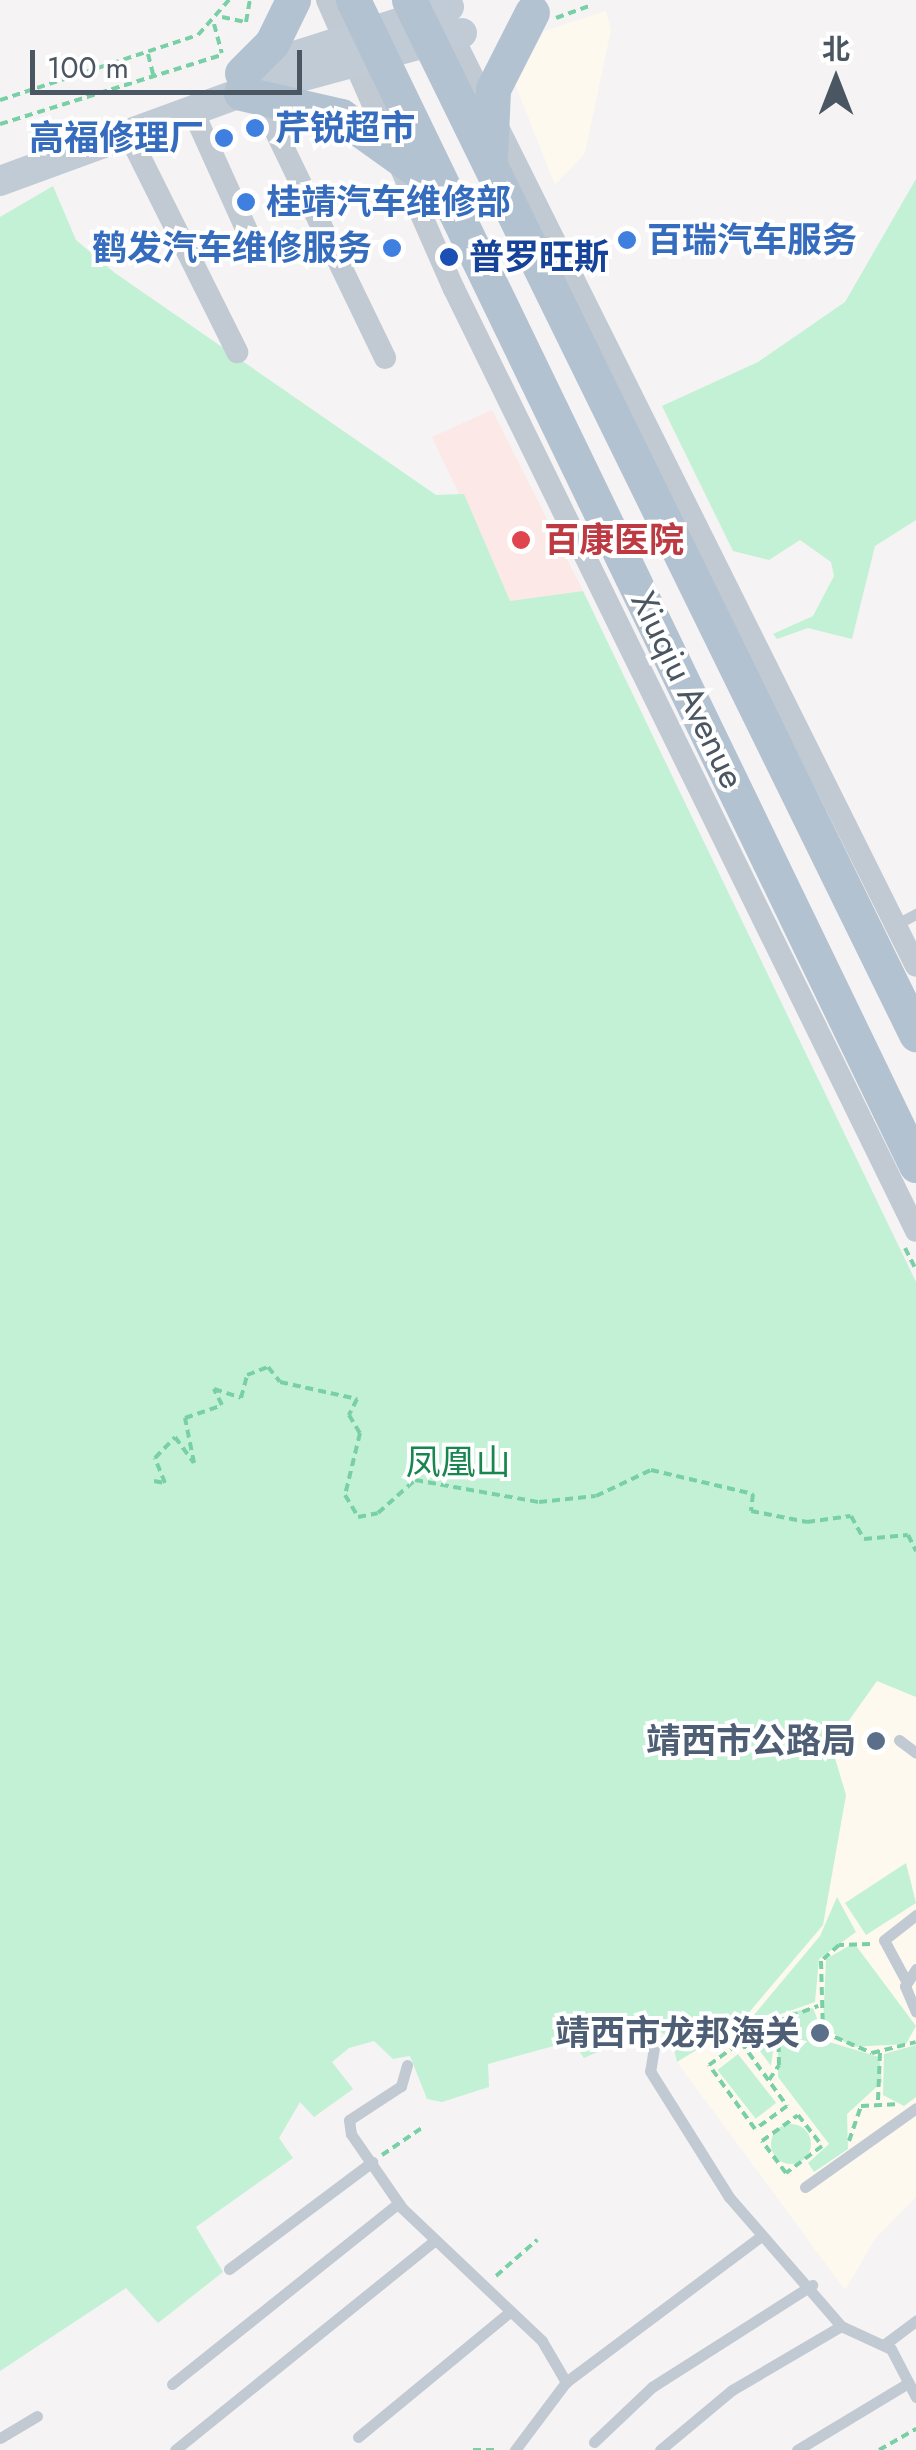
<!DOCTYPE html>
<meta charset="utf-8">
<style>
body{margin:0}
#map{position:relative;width:916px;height:2450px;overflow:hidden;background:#f5f3f3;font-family:Jost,"Noto Sans SC",sans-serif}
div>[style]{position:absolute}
.commercial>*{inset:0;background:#fdf9ef}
.medical>*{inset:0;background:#fce8e6}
.green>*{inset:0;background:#c3f1d5;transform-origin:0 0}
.round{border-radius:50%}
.path>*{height:4px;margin-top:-2px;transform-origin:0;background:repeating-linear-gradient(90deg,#7ad0a6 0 8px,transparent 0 13px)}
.service>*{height:11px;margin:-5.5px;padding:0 5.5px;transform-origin:5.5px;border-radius:5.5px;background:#c1cad2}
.minor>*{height:22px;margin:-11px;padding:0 11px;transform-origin:11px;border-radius:11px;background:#c1cad2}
.secondary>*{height:30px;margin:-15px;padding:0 15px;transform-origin:15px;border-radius:15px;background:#c1cbd6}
.primary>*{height:35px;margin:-17.5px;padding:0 17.5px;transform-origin:17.5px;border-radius:17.5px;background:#b3c2d1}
.dots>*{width:28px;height:28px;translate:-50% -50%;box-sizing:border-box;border:5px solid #fff;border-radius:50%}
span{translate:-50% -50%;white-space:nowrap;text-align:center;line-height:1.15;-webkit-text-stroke:8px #fff;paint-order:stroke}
.shop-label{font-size:35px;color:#366cbe;font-weight:700}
.left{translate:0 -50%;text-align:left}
.right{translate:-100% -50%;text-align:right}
.transit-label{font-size:35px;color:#164399;font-weight:700}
.health-label{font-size:35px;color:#be3a42;font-weight:700}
.street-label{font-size:35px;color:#4a5661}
.park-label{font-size:35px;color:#17864f}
.service-label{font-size:35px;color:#4e5e75;font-weight:700}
.north{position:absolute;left:786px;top:30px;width:100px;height:100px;-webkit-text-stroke:8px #fff;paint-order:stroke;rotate:0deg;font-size:28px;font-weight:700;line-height:40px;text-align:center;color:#4a5661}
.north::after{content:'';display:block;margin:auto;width:35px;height:45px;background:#4a5661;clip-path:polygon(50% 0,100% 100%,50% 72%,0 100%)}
.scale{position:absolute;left:30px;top:50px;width:272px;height:45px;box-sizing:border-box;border:5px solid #4a5661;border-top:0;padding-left:12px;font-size:30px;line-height:35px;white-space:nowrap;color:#4a5661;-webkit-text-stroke:8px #fff;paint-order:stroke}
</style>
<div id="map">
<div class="commercial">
<div style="clip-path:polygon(606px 11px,611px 30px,585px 153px,555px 185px,515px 84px,544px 31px)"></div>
<div style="clip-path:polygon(877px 1680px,916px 1697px,916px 2197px,875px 2239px,845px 2290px,677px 2062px,740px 2023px,823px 1925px,846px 1795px,832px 1748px)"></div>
</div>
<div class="medical">
<div style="clip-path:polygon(492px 410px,583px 591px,510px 601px,432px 437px)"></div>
</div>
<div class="green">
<div style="clip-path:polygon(916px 179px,916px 520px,875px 546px,852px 639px,808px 628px,777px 639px,773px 634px,813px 616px,834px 576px,831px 562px,800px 540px,769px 560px,733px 551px,662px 406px,758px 362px,845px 302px)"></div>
<div style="clip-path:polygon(53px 186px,76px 240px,115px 273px,436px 495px,464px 494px,510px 601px,583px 591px,916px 1282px,916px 1697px,877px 1681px,839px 1734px,832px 1748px,846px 1795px,823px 1925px,740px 2023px,677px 2062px,672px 2040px,654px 2027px,584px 2058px,572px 2041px,488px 2064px,489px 2087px,442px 2102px,427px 2099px,410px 2056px,393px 2059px,374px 2041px,349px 2048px,332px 2062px,353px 2089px,314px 2117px,300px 2102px,279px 2138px,293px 2158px,196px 2227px,223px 2272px,158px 2323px,126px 2288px,0 2371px,0 217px)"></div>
<div style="clip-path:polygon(906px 1863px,916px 1903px,866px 1935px,845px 1903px)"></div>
<div style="clip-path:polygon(837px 1897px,856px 1932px,819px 1959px,815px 2002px,778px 2015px,771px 2066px,743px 2028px,820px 1936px)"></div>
<div style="clip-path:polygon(854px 1943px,916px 2026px,906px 2044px,851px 2047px,823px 2025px,826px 1959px)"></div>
<div style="clip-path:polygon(813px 2008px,826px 2041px,879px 2057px,882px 2082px,847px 2114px,848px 2149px,814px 2172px,808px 2163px,829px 2144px,778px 2077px,778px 2042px,791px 2012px)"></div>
<div style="clip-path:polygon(916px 2045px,916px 2097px,904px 2106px,883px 2095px,884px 2054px)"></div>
<div style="left:738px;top:2054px;width:62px;height:26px;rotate:52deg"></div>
<div class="round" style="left:771px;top:2124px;width:40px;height:40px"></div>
</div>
<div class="path">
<div style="left:222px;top:17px;width:25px;rotate:12deg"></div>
<div style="left:246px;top:22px;width:22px;rotate:-80deg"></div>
<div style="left:556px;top:18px;width:37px;rotate:-20deg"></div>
<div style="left:214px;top:24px;width:30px;rotate:75deg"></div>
<div style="left:148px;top:54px;width:25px;rotate:76deg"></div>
<div style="left:0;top:100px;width:208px;rotate:-18.2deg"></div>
<div style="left:198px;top:35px;width:47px;rotate:-48.5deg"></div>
<div style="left:0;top:124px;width:232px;rotate:-17.3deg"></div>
<div style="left:905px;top:1248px;width:25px;rotate:63deg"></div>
<div style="left:154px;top:1481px;width:11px;rotate:10deg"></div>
<div style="left:165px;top:1483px;width:27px;rotate:-112deg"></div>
<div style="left:155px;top:1458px;width:29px;rotate:-46deg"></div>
<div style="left:175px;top:1437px;width:32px;rotate:54deg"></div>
<div style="left:194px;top:1463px;width:46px;rotate:-101.3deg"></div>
<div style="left:185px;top:1418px;width:39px;rotate:-19deg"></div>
<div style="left:222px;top:1405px;width:18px;rotate:-117deg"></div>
<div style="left:214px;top:1389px;width:28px;rotate:18deg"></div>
<div style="left:241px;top:1398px;width:24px;rotate:-75deg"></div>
<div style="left:247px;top:1375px;width:22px;rotate:-21deg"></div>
<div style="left:268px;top:1367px;width:19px;rotate:51deg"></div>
<div style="left:280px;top:1382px;width:79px;rotate:12.4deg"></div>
<div style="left:357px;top:1399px;width:18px;rotate:117deg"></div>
<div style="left:349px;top:1415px;width:21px;rotate:59deg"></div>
<div style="left:360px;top:1433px;width:64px;rotate:103.6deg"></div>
<div style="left:345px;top:1495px;width:26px;rotate:59deg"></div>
<div style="left:358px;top:1517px;width:20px;rotate:-11deg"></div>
<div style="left:378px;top:1513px;width:50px;rotate:-41.7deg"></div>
<div style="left:415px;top:1480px;width:126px;rotate:10.1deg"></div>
<div style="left:539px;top:1502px;width:57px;rotate:-6deg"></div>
<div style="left:596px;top:1496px;width:61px;rotate:-25.3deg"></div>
<div style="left:651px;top:1470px;width:105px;rotate:13.2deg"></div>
<div style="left:753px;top:1494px;width:17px;rotate:97deg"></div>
<div style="left:751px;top:1511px;width:57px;rotate:11.1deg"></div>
<div style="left:807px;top:1522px;width:44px;rotate:-7.8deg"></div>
<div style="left:851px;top:1516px;width:26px;rotate:61deg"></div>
<div style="left:864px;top:1539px;width:44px;rotate:-5.2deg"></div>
<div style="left:908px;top:1535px;width:18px;rotate:63deg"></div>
<div style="left:870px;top:1944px;width:31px;rotate:178deg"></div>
<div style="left:839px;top:1945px;width:24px;rotate:138deg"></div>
<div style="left:821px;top:1961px;width:71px;rotate:88.4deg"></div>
<div style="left:823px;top:2032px;width:53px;rotate:23.2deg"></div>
<div style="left:872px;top:2053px;width:45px;rotate:-14deg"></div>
<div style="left:741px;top:2042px;width:79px;rotate:54.3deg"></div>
<div style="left:787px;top:2106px;width:39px;rotate:144deg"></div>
<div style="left:755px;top:2129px;width:79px;rotate:-125.7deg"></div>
<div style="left:709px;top:2065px;width:39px;rotate:-36deg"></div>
<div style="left:769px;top:2080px;width:18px;rotate:-56deg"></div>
<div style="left:779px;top:2065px;width:44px;rotate:-91.3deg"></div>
<div style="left:778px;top:2021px;width:43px;rotate:-20.6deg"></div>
<div style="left:878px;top:2100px;width:47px;rotate:-87.6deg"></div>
<div style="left:798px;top:2115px;width:39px;rotate:52deg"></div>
<div style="left:822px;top:2146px;width:45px;rotate:143.1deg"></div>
<div style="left:786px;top:2173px;width:40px;rotate:-127deg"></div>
<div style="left:762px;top:2141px;width:44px;rotate:-35.8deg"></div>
<div style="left:849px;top:2141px;width:37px;rotate:-71deg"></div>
<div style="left:861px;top:2106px;width:34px;rotate:-3deg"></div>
<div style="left:382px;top:2155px;width:50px;rotate:-34.3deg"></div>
<div style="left:496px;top:2276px;width:55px;rotate:-41.3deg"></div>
<div style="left:473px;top:2450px;width:23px"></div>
<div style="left:879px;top:2450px;width:43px;rotate:-29.6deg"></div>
</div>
<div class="service">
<div style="left:895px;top:925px;width:24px;rotate:-28deg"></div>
<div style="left:899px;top:1740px;width:21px;rotate:37deg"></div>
<div style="left:916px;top:1969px;width:20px;rotate:123deg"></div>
<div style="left:905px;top:1986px;width:28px;rotate:67deg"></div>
<div style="left:905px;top:1979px;width:44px;rotate:-118.3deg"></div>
<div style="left:884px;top:1940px;width:41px;rotate:-38deg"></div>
<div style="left:655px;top:2041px;width:30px;rotate:99deg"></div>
<div style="left:650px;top:2071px;width:149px;rotate:57.9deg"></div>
<div style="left:729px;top:2197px;width:171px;rotate:49deg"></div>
<div style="left:841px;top:2326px;width:55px;rotate:24.7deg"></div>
<div style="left:891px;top:2349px;width:54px;rotate:62.5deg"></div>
<div style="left:407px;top:2065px;width:22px;rotate:106deg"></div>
<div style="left:401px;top:2086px;width:62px;rotate:146.8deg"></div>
<div style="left:349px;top:2120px;width:14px;rotate:82deg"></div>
<div style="left:351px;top:2134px;width:90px;rotate:55.4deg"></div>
<div style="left:402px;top:2208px;width:193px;rotate:43.5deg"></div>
<div style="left:542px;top:2341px;width:48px;rotate:59.7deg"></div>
<div style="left:805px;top:2187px;width:136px;rotate:-35.4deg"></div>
<div style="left:229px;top:2269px;width:179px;rotate:-36.8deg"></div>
<div style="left:885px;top:2344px;width:39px;rotate:-37deg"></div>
<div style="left:172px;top:2384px;width:290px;rotate:-38.6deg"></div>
<div style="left:358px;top:2437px;width:193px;rotate:-39.5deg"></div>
<div style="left:0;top:2438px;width:43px;rotate:-30.7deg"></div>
<div style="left:594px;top:2442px;width:80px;rotate:-43.5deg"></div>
<div style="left:652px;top:2387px;width:190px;rotate:-32.5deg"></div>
<div style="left:175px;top:2450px;width:334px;rotate:-38.9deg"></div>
<div style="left:515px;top:2450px;width:85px;rotate:-53.1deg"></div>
<div style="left:566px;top:2382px;width:242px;rotate:-36.8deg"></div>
<div style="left:660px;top:2450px;width:94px;rotate:-39.8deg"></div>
<div style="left:732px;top:2390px;width:126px;rotate:-30.4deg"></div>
<div style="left:797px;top:2450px;width:130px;rotate:-31.1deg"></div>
</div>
<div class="minor">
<div style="left:327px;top:0;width:316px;rotate:66.3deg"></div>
<div style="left:454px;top:289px;width:1049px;rotate:63.87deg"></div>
<div style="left:447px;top:25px;width:1051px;rotate:63.51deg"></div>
<div style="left:258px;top:95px;width:292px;rotate:64.2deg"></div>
<div style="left:192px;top:109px;width:134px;rotate:65.7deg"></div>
<div style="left:128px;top:133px;width:245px;rotate:63.5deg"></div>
</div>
<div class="secondary">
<div style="left:266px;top:65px;width:192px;rotate:-17.6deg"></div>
<div style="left:0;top:181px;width:257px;rotate:-20.1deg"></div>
<div style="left:241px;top:93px;width:229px;rotate:-15.2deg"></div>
</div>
<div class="primary">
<div style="left:353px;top:0;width:1294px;rotate:64.21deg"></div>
<div style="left:409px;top:0;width:1152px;rotate:63.88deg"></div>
<div style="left:242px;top:73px;width:42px;rotate:-45deg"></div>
<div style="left:272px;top:43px;width:48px;rotate:-64deg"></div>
<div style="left:241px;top:93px;width:103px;rotate:13deg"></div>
<div style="left:341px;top:116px;width:120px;rotate:35.5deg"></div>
<div style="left:490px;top:158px;width:69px;rotate:-87.5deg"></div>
<div style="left:493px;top:89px;width:86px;rotate:-63.1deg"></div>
</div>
<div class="dots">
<div style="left:255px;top:128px;background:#3f7fe0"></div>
<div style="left:224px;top:138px;background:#3f7fe0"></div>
<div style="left:246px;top:202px;background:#3f7fe0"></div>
<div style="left:627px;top:240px;background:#3f7fe0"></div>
<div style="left:392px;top:248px;background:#3f7fe0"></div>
<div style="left:449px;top:257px;background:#1a4fb4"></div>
<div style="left:521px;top:540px;background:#e0444e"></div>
<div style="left:876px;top:1741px;background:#5c6f8a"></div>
<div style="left:820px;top:2033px;background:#5c6f8a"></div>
</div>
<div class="shop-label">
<span class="left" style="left:275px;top:128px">芹锐超市</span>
<span class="right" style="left:204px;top:138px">高福修理厂</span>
<span class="left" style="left:266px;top:202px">桂靖汽车维修部</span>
<span class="left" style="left:647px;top:240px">百瑞汽车服务</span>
<span class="right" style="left:372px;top:248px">鹤发汽车维修服务</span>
</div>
<div class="transit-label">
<span class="left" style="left:469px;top:257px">普罗旺斯</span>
</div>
<div class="health-label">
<span class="left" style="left:544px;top:540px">百康医院</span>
</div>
<div class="street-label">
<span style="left:688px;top:690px;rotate:64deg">Xiuqiu Avenue</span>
</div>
<div class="park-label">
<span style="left:458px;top:1462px">凤凰山</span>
</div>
<div class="service-label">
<span class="right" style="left:856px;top:1741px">靖西市公路局</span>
<span class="right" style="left:800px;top:2033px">靖西市龙邦海关</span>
</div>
<div class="north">北</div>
<div class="scale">100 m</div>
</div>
